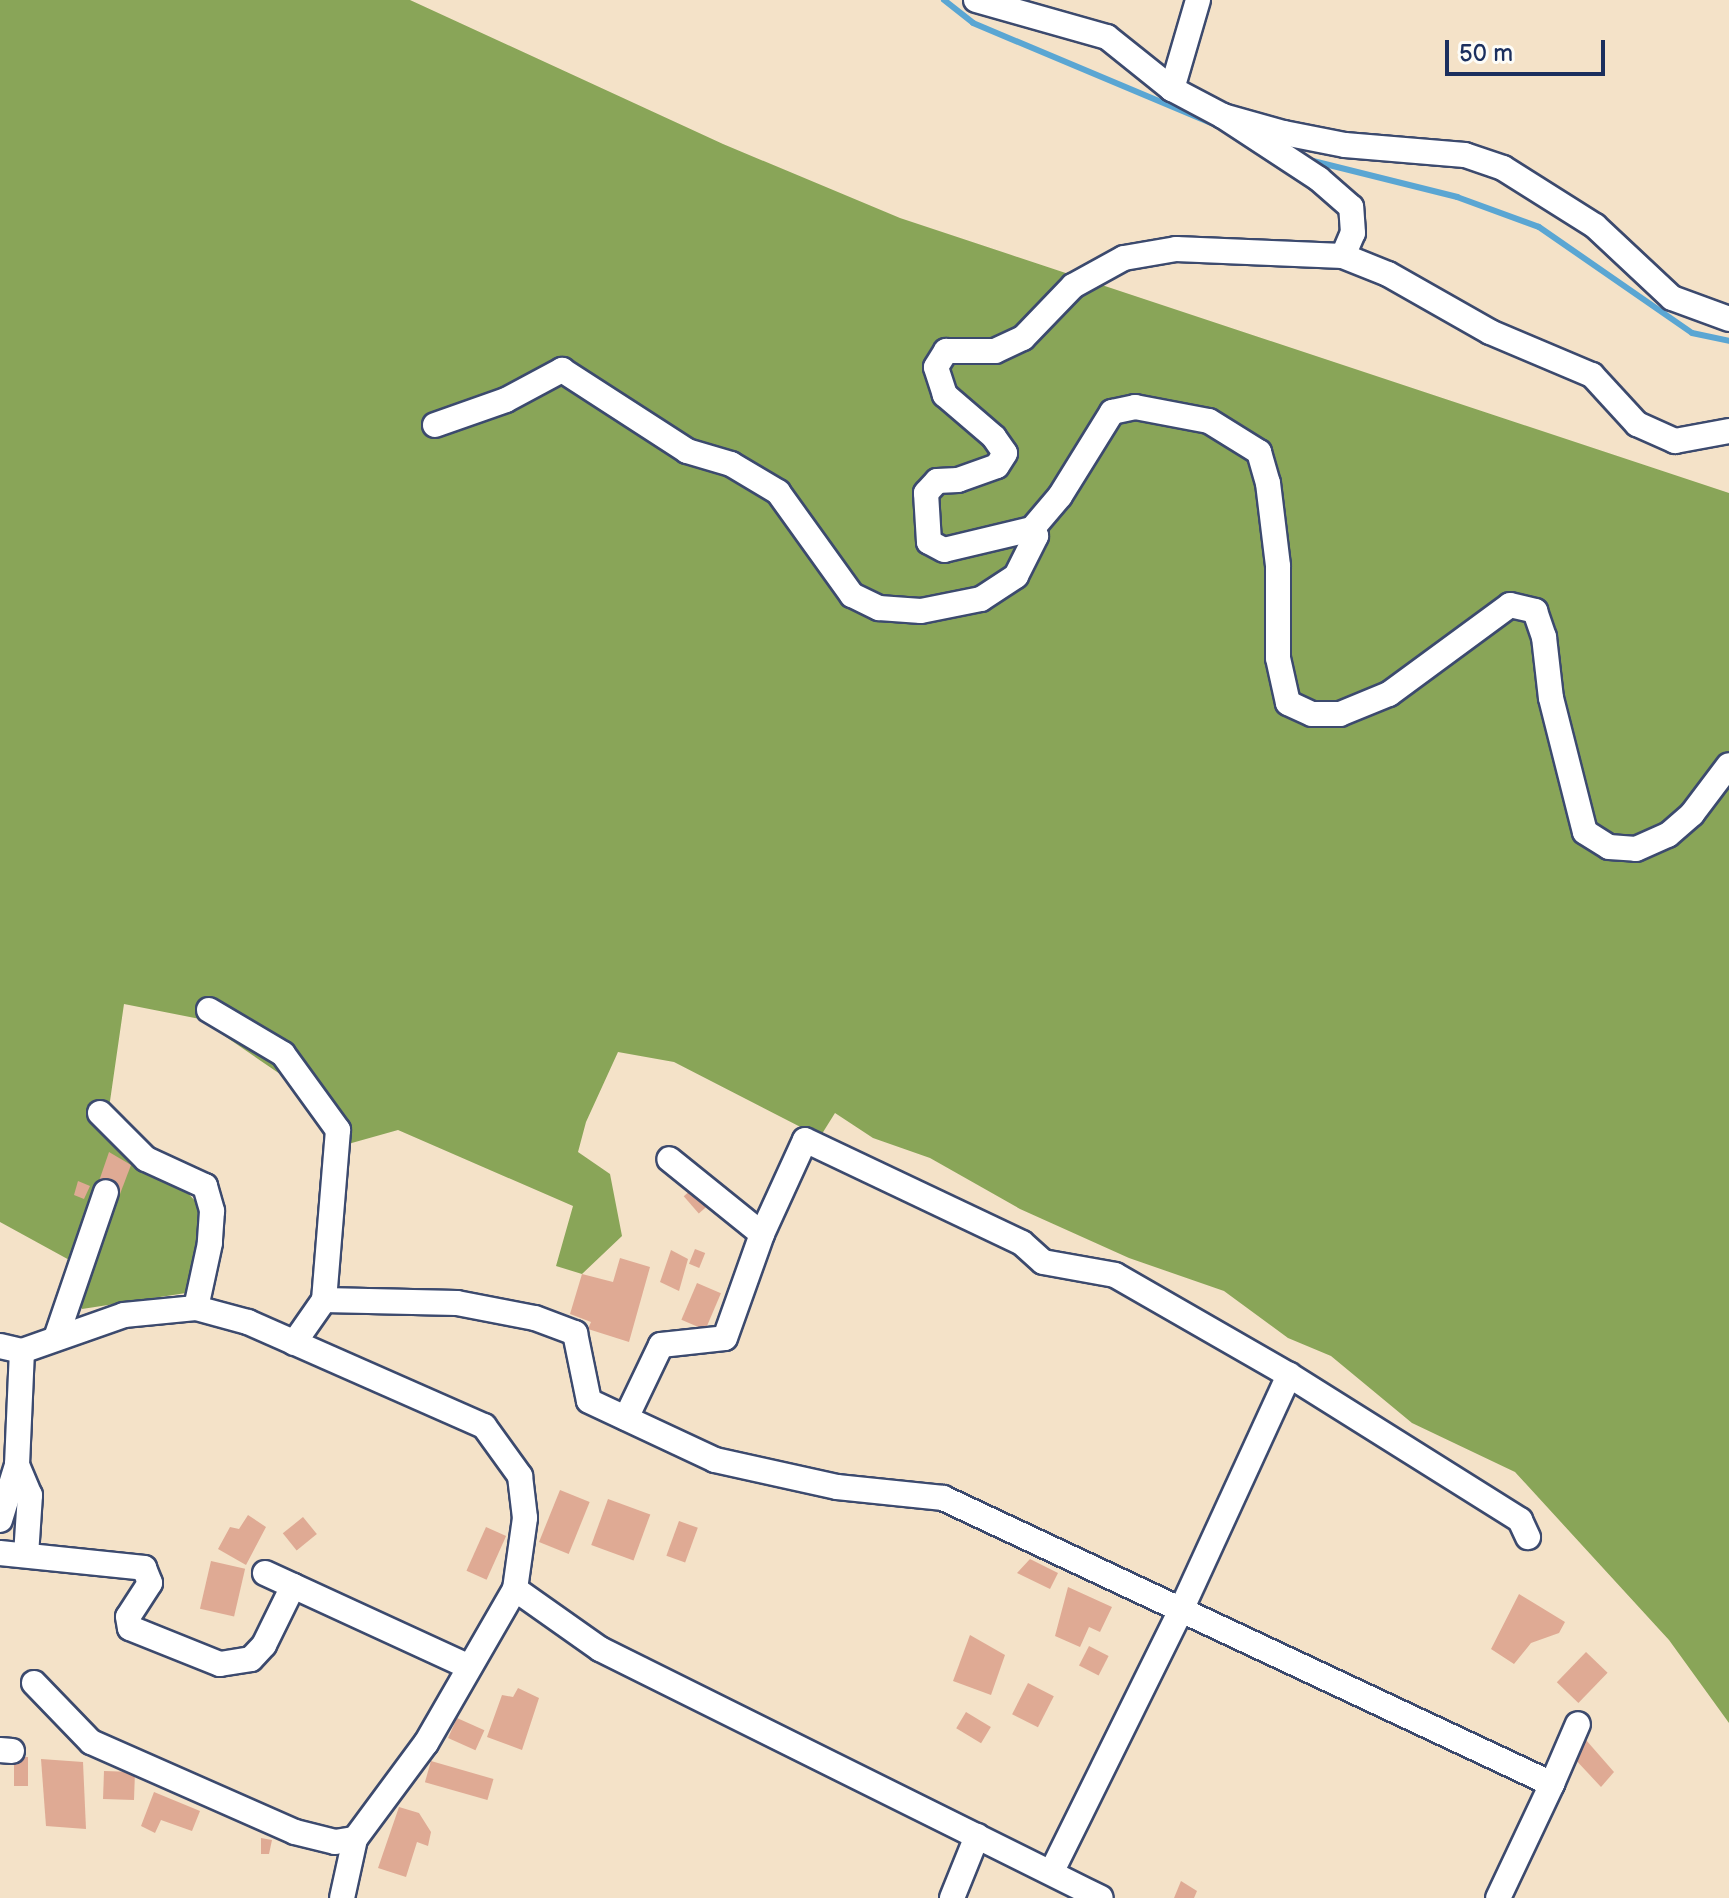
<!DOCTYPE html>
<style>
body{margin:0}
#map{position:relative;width:1729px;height:1898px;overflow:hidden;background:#f4e2c8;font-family:"Balsamiq Sans",sans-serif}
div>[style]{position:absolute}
.forest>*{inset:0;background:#89a558}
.stream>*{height:6px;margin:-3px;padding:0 3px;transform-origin:3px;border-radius:3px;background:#5aa6d3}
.building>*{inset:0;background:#dfaa94;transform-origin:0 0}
.roads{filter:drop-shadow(2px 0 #3c4a6e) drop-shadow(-2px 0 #3c4a6e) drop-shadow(0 2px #3c4a6e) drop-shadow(0 -2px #3c4a6e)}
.street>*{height:24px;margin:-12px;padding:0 12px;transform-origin:12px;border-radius:12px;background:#fff}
span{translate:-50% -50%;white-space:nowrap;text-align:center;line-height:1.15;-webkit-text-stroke:7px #fdfcf7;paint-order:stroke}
.scale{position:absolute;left:1445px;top:40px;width:160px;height:36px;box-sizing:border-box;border:4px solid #1b2f5e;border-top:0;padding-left:10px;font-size:24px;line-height:28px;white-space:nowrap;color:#1b2f5e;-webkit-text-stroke:6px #fdfcf7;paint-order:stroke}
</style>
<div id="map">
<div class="forest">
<div style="clip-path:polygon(0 0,410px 0,723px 144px,900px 218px,1729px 493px,1729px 1723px,1669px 1640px,1515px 1472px,1412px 1423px,1331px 1356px,1288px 1338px,1224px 1291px,1129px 1258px,1020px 1209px,930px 1158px,873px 1138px,835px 1113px,820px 1137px,674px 1062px,618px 1052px,586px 1122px,578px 1152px,610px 1174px,622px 1236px,582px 1274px,556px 1266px,573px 1206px,398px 1130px,341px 1146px,280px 1074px,200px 1019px,124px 1004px,109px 1108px,197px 1203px,204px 1247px,186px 1293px,82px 1309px,73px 1262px,0 1222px)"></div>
</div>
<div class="stream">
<div style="left:944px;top:0;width:37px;rotate:38deg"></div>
<div style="left:973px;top:23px;width:268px;rotate:22.8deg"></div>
<div style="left:1309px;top:160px;width:153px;rotate:14deg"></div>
<div style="left:1457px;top:197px;width:87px;rotate:20.1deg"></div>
<div style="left:1539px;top:227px;width:186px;rotate:34.7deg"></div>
<div style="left:1692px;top:333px;width:38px;rotate:12deg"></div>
</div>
<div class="building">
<div style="clip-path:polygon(109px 1152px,131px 1165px,120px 1194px,98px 1184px)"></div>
<div style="clip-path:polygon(78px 1181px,90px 1186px,84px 1199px,74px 1195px)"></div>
<div style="left:692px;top:1189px;width:23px;height:11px;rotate:49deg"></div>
<div style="left:695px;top:1249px;width:11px;height:16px;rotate:22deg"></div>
<div style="clip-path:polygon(671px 1250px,688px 1259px,679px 1291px,660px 1282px)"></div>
<div style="clip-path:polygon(620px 1258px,650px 1267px,629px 1342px,588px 1329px,591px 1322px,570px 1314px,582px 1274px,613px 1282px)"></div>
<div style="left:697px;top:1283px;width:26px;height:40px;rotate:23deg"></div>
<div style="left:560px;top:1490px;width:32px;height:56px;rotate:22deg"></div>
<div style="left:608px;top:1499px;width:45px;height:49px;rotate:20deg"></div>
<div style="clip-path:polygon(248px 1515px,266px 1527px,246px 1565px,218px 1549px,230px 1527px,239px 1529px)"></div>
<div style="left:303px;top:1517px;width:22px;height:26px;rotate:51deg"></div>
<div style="left:679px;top:1521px;width:20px;height:37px;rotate:20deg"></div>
<div style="left:486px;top:1527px;width:22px;height:48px;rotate:24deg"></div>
<div style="clip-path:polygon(1030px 1559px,1058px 1573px,1050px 1589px,1017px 1573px)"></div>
<div style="left:211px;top:1561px;width:35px;height:49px;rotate:13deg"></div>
<div style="clip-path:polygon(1068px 1587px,1112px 1607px,1100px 1632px,1089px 1627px,1080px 1647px,1055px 1636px)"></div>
<div style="clip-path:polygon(1519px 1594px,1565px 1622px,1559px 1633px,1531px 1643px,1514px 1664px,1491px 1649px)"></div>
<div style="clip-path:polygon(970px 1635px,1005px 1655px,991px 1695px,953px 1681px)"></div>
<div style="left:1089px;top:1646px;width:22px;height:22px;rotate:27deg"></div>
<div style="left:1586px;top:1652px;width:30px;height:42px;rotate:44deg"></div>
<div style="left:1028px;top:1683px;width:29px;height:35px;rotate:27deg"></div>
<div style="clip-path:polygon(518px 1688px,539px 1698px,522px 1750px,487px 1737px,502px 1695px,513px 1697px)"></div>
<div style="left:966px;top:1712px;width:29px;height:19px;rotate:31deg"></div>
<div style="left:457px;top:1718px;width:30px;height:22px;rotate:24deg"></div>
<div style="clip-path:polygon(1586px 1740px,1614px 1772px,1601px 1787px,1573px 1757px)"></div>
<div style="left:14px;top:1757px;width:14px;height:29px"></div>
<div style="clip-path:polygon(41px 1759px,83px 1762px,86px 1829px,46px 1826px)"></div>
<div style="left:431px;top:1761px;width:65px;height:22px;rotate:16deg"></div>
<div style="left:104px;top:1771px;width:31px;height:28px;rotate:2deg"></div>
<div style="clip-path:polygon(154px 1792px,200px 1811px,192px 1831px,161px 1820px,155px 1833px,141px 1826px)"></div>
<div style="clip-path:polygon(399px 1807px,419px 1813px,431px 1832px,428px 1846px,417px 1842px,406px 1877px,378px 1868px)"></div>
<div style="clip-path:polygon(261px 1838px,272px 1840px,269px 1854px,261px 1854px)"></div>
<div style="clip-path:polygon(1181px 1881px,1197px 1891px,1194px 1898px,1174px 1898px)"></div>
</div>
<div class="roads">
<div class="street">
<div style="left:976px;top:0;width:136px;rotate:15.8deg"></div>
<div style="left:1107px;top:37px;width:83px;rotate:38.7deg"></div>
<div style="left:1198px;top:0;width:93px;rotate:106.3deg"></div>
<div style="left:1172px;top:89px;width:58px;rotate:27.9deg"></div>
<div style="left:1223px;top:116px;width:63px;rotate:15.6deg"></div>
<div style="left:1284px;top:133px;width:62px;rotate:11.1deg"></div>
<div style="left:1345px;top:145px;width:120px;rotate:4.8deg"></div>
<div style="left:1465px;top:155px;width:40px;rotate:18.9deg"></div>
<div style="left:1503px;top:168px;width:109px;rotate:32.2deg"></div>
<div style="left:1595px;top:226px;width:105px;rotate:43.1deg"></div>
<div style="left:1672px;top:298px;width:61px;rotate:20.2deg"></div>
<div style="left:1343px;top:256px;width:48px;rotate:21.8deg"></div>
<div style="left:1388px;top:274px;width:117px;rotate:29.6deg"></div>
<div style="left:1490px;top:332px;width:111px;rotate:22.9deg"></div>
<div style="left:1592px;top:375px;width:67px;rotate:47.4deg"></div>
<div style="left:1637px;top:424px;width:42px;rotate:24.1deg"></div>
<div style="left:1675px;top:441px;width:55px;rotate:-10.5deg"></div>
<div style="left:435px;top:425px;width:75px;rotate:-19.4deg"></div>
<div style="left:506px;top:400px;width:64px;rotate:-28.2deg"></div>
<div style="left:562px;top:370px;width:149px;rotate:32.9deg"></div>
<div style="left:687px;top:451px;width:46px;rotate:16.5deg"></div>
<div style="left:731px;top:464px;width:55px;rotate:30.8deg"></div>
<div style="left:778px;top:492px;width:127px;rotate:54.3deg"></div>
<div style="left:852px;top:595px;width:30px;rotate:26deg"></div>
<div style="left:879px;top:608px;width:42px;rotate:4.1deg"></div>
<div style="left:921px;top:611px;width:61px;rotate:-11.3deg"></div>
<div style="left:981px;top:599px;width:42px;rotate:-33.3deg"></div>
<div style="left:1016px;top:576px;width:45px;rotate:-63.4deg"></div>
<div style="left:1036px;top:536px;width:8px;rotate:-120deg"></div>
<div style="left:1032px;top:529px;width:90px;rotate:166.6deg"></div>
<div style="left:944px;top:550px;width:17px;rotate:-152deg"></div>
<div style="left:929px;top:542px;width:49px;rotate:-93.5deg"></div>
<div style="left:926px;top:493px;width:16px;rotate:-47deg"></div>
<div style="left:937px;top:481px;width:21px;rotate:-3deg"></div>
<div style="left:958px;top:480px;width:41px;rotate:-19.7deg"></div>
<div style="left:997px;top:466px;width:15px;rotate:-58deg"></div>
<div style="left:1005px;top:453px;width:19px;rotate:-125deg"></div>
<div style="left:994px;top:437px;width:65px;rotate:-139.4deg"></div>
<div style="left:945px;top:395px;width:29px;rotate:-108deg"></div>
<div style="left:936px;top:367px;width:19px;rotate:-58deg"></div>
<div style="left:946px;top:351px;width:49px"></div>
<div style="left:995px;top:351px;width:31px;rotate:-25deg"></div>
<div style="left:1023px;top:338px;width:72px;rotate:-46.1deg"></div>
<div style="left:1073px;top:286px;width:58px;rotate:-28.8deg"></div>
<div style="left:1124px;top:258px;width:53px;rotate:-9.8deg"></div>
<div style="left:1176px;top:249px;width:167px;rotate:2.4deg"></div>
<div style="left:1343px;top:256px;width:25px;rotate:-67deg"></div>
<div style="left:1353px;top:233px;width:26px;rotate:-94deg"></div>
<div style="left:1351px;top:207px;width:43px;rotate:-138.8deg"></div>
<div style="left:1319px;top:179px;width:115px;rotate:-146.7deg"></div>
<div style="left:1032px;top:529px;width:43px;rotate:-49.7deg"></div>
<div style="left:1060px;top:496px;width:99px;rotate:-58.2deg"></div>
<div style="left:1112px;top:412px;width:24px;rotate:-12deg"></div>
<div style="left:1135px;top:407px;width:75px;rotate:10.7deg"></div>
<div style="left:1209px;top:421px;width:59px;rotate:31.8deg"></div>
<div style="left:1259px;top:452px;width:32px;rotate:74deg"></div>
<div style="left:1268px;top:483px;width:84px;rotate:83.1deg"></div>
<div style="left:1278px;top:566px;width:92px;rotate:90deg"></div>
<div style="left:1278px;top:658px;width:46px;rotate:77.5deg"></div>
<div style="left:1288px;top:703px;width:26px;rotate:25deg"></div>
<div style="left:1312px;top:714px;width:28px"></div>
<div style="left:1340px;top:714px;width:53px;rotate:-22.2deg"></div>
<div style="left:1389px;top:694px;width:150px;rotate:-36.3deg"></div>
<div style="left:1510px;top:605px;width:26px;rotate:13deg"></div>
<div style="left:1535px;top:611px;width:28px;rotate:71deg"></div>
<div style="left:1544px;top:637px;width:61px;rotate:83.5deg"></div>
<div style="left:1551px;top:698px;width:138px;rotate:75.8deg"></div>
<div style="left:1585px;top:832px;width:28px;rotate:32deg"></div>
<div style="left:1609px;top:847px;width:27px;rotate:4deg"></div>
<div style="left:1636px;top:849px;width:35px;rotate:-24deg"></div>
<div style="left:1668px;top:835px;width:32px;rotate:-41deg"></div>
<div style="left:1692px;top:814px;width:61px;rotate:-52.9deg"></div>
<div style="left:209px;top:1010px;width:86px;rotate:30.7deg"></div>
<div style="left:283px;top:1054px;width:94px;rotate:54.1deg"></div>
<div style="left:338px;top:1130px;width:171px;rotate:94.7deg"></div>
<div style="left:100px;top:1113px;width:65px;rotate:45deg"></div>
<div style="left:146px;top:1159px;width:65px;rotate:24.6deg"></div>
<div style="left:205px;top:1186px;width:26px;rotate:74deg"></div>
<div style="left:212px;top:1211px;width:32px;rotate:94deg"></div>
<div style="left:210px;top:1243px;width:66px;rotate:102.2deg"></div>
<div style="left:762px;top:1234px;width:103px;rotate:-65.4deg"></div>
<div style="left:805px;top:1140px;width:240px;rotate:25.4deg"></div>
<div style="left:1022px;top:1243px;width:28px;rotate:42deg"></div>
<div style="left:1043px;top:1262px;width:73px;rotate:10.2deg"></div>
<div style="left:1115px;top:1275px;width:201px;rotate:29.9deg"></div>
<div style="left:1289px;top:1375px;width:273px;rotate:32.1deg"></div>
<div style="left:1520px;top:1520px;width:19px;rotate:65deg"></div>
<div style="left:56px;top:1338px;width:154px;rotate:-71.1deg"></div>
<div style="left:294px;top:1343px;width:52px;rotate:-55.1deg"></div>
<div style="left:324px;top:1300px;width:133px;rotate:1.3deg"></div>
<div style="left:457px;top:1303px;width:79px;rotate:10.9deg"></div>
<div style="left:535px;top:1318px;width:43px;rotate:20.6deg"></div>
<div style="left:575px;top:1333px;width:69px;rotate:78.4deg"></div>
<div style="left:589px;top:1401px;width:139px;rotate:25.1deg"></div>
<div style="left:715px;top:1460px;width:125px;rotate:12.5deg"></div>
<div style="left:837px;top:1487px;width:107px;rotate:5.9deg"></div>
<div style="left:943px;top:1498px;width:673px;rotate:25.16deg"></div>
<div style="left:1552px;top:1784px;width:126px;rotate:115.3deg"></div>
<div style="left:0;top:1346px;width:23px;rotate:13deg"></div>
<div style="left:22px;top:1351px;width:108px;rotate:-19.4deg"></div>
<div style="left:124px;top:1315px;width:72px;rotate:-5.6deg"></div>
<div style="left:196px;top:1308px;width:54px;rotate:15.1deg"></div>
<div style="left:248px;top:1322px;width:258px;rotate:23.8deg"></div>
<div style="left:484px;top:1426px;width:62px;rotate:54.2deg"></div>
<div style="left:520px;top:1476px;width:42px;rotate:83.2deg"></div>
<div style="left:525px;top:1518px;width:72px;rotate:98deg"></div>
<div style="left:515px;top:1589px;width:178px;rotate:120deg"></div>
<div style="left:426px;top:1743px;width:119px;rotate:126.5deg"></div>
<div style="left:355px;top:1839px;width:60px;rotate:102.4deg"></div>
<div style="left:626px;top:1418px;width:81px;rotate:-64.4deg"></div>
<div style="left:661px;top:1345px;width:64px;rotate:-6.2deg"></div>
<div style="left:725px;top:1338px;width:110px;rotate:-70.4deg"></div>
<div style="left:762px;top:1234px;width:119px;rotate:-141.1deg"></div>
<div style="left:17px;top:1465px;width:33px;rotate:67deg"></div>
<div style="left:30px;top:1495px;width:60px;rotate:93.8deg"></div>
<div style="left:0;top:1520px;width:58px;rotate:-72.8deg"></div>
<div style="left:17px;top:1465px;width:114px;rotate:-87.5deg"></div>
<div style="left:0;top:1553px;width:145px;rotate:5.9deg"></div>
<div style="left:144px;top:1568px;width:16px;rotate:68deg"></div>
<div style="left:150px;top:1583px;width:40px;rotate:122.9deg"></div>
<div style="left:128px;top:1617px;width:11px;rotate:80deg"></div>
<div style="left:130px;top:1628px;width:97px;rotate:21.8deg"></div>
<div style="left:220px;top:1664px;width:31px;rotate:-9deg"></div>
<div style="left:251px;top:1659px;width:19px;rotate:-47deg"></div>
<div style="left:264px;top:1645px;width:66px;rotate:-63.8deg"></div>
<div style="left:265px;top:1573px;width:225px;rotate:24.7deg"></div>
<div style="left:515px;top:1589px;width:104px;rotate:35.2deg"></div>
<div style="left:600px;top:1649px;width:559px;rotate:26.43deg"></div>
<div style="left:34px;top:1683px;width:82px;rotate:46deg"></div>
<div style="left:91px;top:1742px;width:223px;rotate:23.8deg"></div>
<div style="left:295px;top:1832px;width:41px;rotate:14deg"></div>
<div style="left:335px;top:1842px;width:20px;rotate:-9deg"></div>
<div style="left:0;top:1750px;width:12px;rotate:5deg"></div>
<div style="left:1552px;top:1784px;width:65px;rotate:-66.6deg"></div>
<div style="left:1052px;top:1871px;width:291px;rotate:-63.7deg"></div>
<div style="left:1181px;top:1610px;width:259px;rotate:-65.3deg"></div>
<div style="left:952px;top:1898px;width:67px;rotate:-68deg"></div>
</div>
</div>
<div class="scale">50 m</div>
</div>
